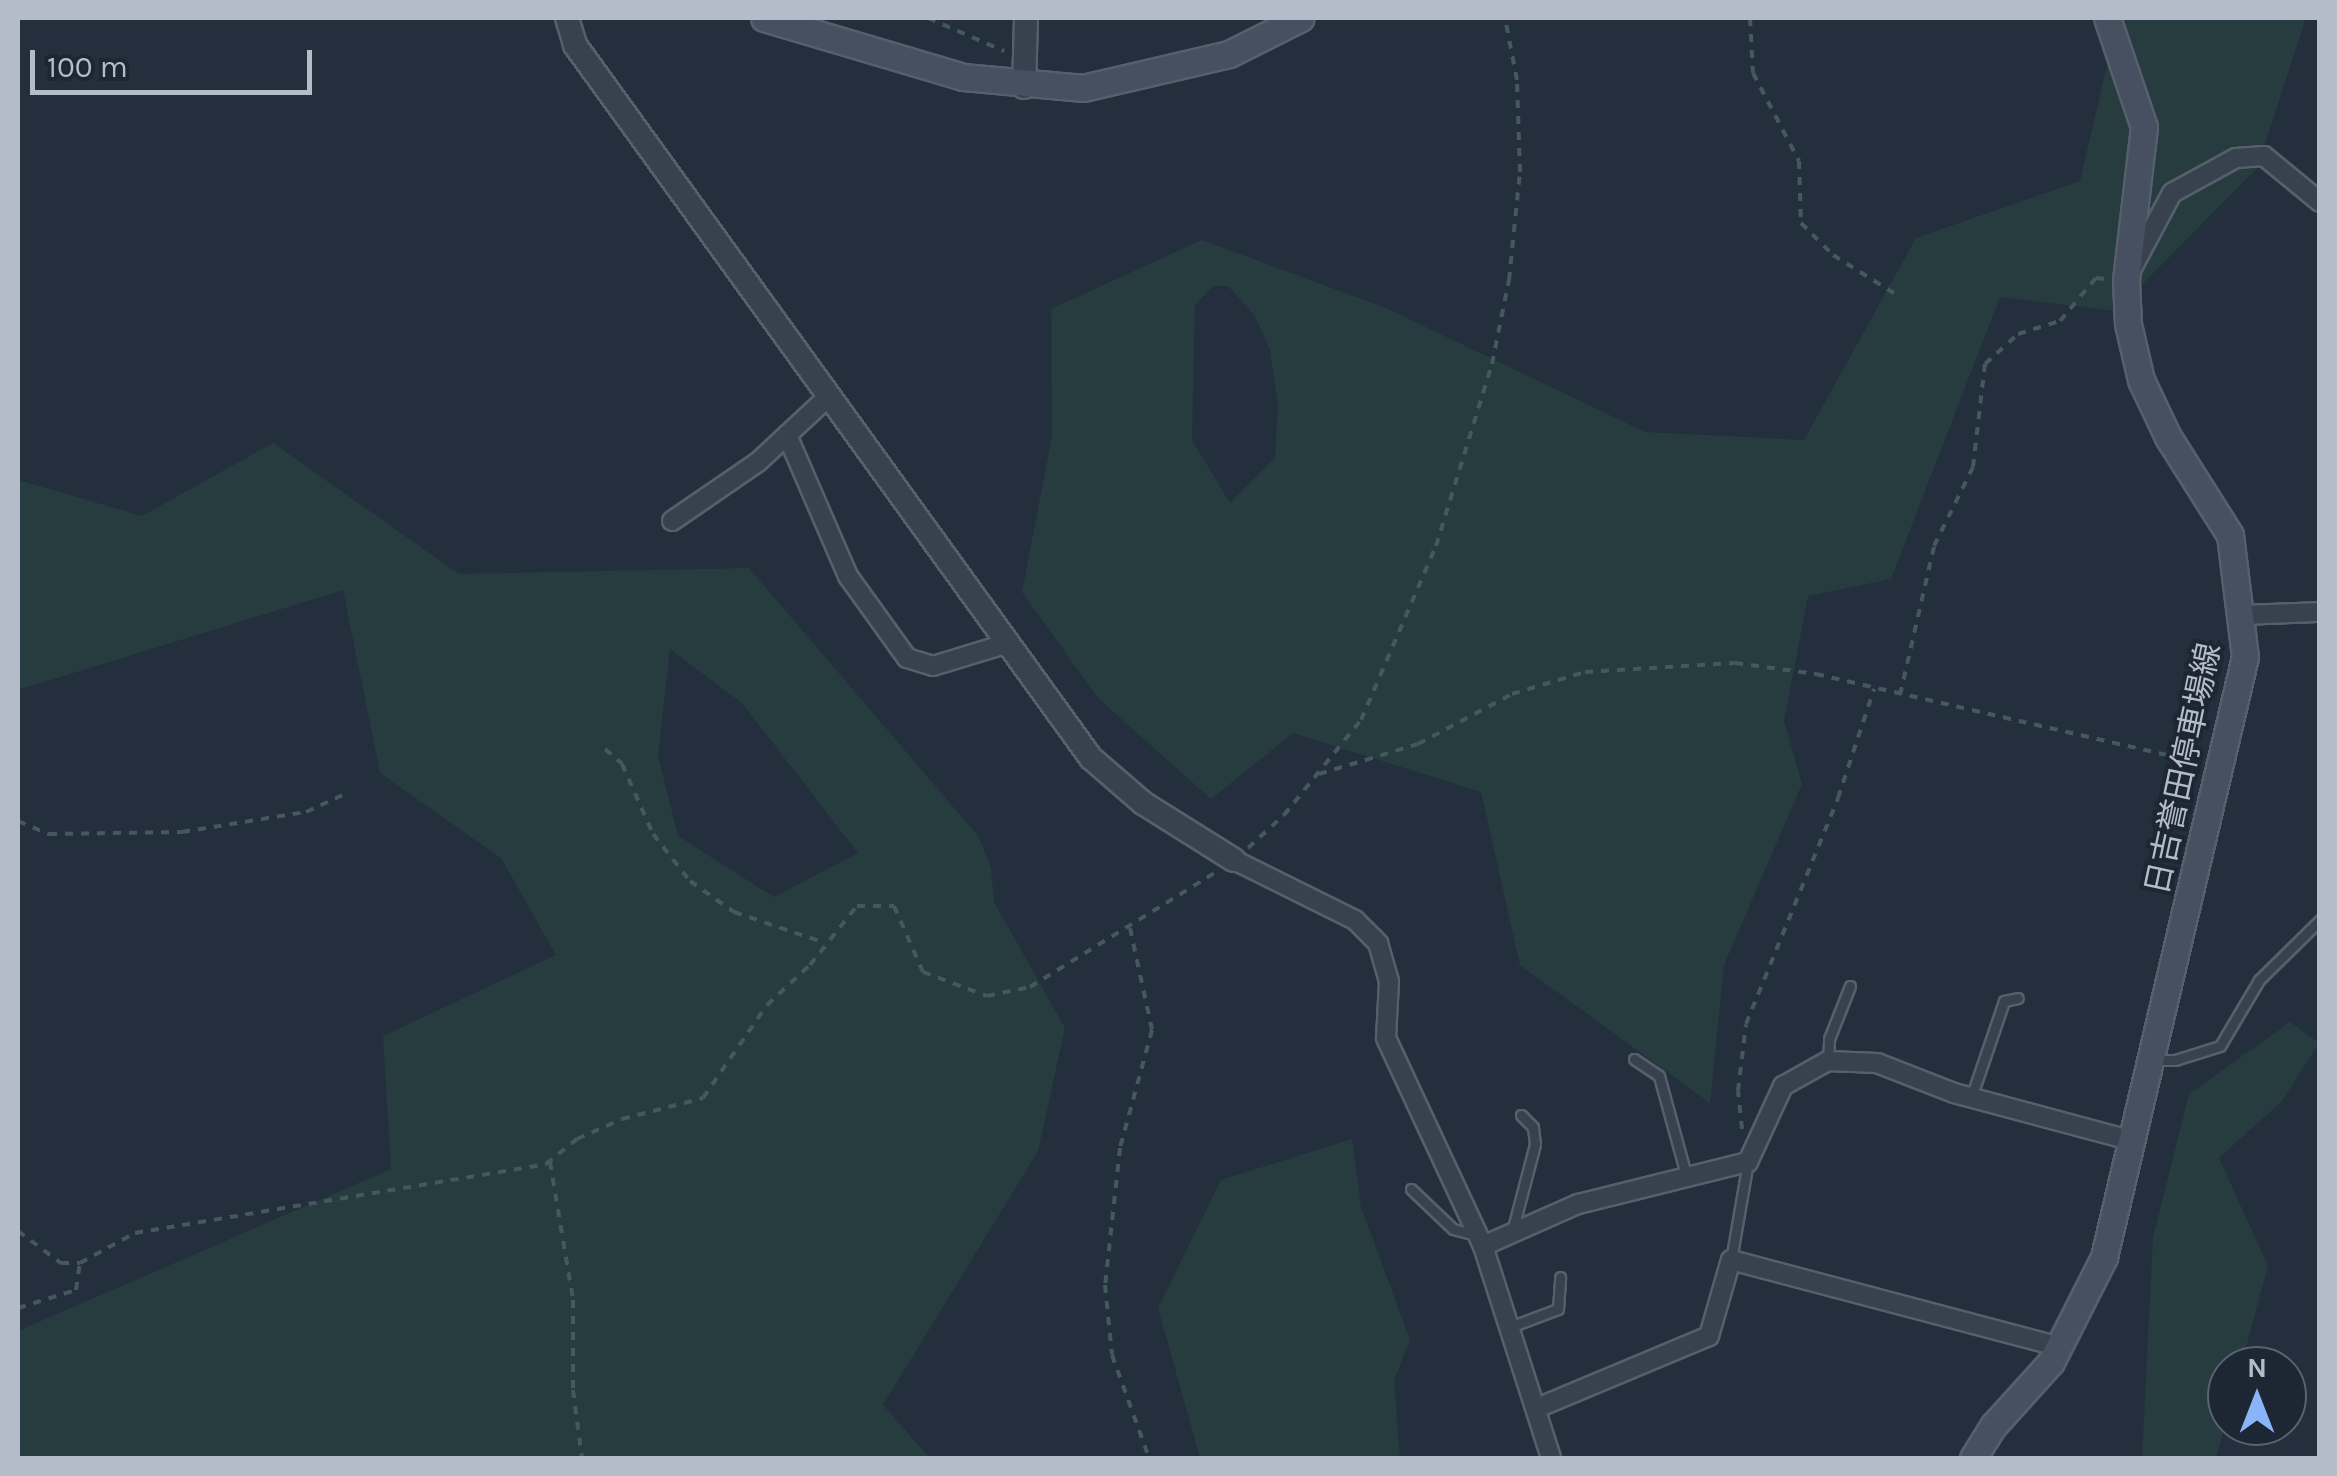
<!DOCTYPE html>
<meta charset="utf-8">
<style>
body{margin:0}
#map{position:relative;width:2337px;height:1476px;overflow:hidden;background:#242f3e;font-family:Karla,"Noto Sans JP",sans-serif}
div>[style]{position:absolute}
.green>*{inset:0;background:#263c3f}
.path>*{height:4px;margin-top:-2px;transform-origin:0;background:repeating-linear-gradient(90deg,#44595c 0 8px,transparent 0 16px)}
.roads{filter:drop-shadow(2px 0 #565f6c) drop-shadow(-2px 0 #565f6c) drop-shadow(0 2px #565f6c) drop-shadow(0 -2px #565f6c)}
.service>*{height:9px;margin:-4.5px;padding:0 4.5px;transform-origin:4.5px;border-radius:4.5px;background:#38414e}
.minor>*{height:18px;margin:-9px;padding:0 9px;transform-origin:9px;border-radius:9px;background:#38414e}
.tertiary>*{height:22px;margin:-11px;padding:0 11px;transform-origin:11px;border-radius:11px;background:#38414e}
.secondary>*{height:25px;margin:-12.5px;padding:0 12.5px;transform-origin:12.5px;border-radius:12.5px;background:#465061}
span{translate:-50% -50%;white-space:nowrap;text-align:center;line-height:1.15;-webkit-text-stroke:8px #1d2633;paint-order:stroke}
.street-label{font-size:32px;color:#b4bcc9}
.frame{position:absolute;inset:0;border:20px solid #b4bcc9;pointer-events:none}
.north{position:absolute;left:2207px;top:1346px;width:100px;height:100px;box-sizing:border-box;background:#1d2633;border:2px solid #59626f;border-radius:50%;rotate:0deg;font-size:28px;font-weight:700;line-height:40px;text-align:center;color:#b4bcc9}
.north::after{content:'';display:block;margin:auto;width:35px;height:45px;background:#8ab4f8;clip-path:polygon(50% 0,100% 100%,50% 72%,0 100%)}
.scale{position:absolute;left:30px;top:50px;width:282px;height:45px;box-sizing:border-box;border:5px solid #b4bcc9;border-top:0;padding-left:12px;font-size:30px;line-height:35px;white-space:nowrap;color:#b4bcc9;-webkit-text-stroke:8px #1d2633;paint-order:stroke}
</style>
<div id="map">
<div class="green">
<div style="clip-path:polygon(evenodd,2118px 18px,2306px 18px,2257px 168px,2116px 311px,2000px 297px,1891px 579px,1808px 596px,1784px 721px,1802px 784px,1724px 965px,1710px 1103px,1520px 965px,1481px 792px,1293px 733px,1211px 799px,1098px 698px,1022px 592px,1052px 436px,1051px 309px,1202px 240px,1386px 308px,1645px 432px,1804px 440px,1916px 238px,2080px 181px,2118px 18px,1213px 286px,1228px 286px,1255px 316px,1270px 350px,1278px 405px,1275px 458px,1230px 503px,1192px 440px,1195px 305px,1213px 286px)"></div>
<div style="clip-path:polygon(evenodd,273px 443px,459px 574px,749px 568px,979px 837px,991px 868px,994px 902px,1065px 1028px,1038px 1151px,883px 1405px,930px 1458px,18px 1458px,18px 1331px,391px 1169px,383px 1036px,556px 955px,501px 858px,380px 773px,343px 590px,18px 690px,18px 480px,142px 516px,273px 443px,670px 649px,742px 703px,858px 853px,774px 897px,678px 836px,658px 756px,670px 649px)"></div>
<div style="clip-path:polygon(2290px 1022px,2319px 1043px,2282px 1101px,2219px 1158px,2268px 1266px,2241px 1366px,2227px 1366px,2227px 1417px,2216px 1458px,2142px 1458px,2153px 1237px,2189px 1094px)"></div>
<div style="clip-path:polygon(1352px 1139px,1361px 1207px,1410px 1340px,1394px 1380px,1400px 1458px,1200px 1458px,1158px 1308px,1221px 1180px)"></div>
</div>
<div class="path">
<div style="left:928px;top:18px;width:83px;rotate:23.5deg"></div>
<div style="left:1750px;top:18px;width:55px;rotate:86.9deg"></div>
<div style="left:1753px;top:73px;width:99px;rotate:62.4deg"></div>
<div style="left:1799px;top:161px;width:62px;rotate:88.2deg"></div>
<div style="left:1801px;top:223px;width:45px;rotate:45deg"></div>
<div style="left:1833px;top:255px;width:75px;rotate:32deg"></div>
<div style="left:1900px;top:695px;width:153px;rotate:-77.1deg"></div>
<div style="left:1934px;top:546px;width:88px;rotate:-63.7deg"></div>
<div style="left:1973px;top:467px;width:104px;rotate:-83.4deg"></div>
<div style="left:1985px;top:364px;width:45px;rotate:-42.3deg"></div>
<div style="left:2018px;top:334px;width:44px;rotate:-17.2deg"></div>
<div style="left:2060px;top:321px;width:56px;rotate:-50.1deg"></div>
<div style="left:2096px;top:278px;width:10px;rotate:6deg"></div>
<div style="left:605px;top:749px;width:23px;rotate:41deg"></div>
<div style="left:622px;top:764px;width:77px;rotate:66.1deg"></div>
<div style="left:653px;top:834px;width:60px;rotate:51.8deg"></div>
<div style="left:690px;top:881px;width:54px;rotate:35.2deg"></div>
<div style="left:734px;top:912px;width:96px;rotate:18.8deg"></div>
<div style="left:1319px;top:774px;width:103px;rotate:-16.9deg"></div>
<div style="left:1418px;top:744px;width:106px;rotate:-28deg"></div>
<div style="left:1512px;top:694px;width:76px;rotate:-16.8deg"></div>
<div style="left:1585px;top:672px;width:150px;rotate:-3.4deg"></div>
<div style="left:1735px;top:663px;width:82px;rotate:7.7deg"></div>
<div style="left:1816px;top:674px;width:392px;rotate:13deg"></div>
<div style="left:18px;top:821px;width:34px;rotate:23deg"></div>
<div style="left:49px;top:834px;width:133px;rotate:-0.9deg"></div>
<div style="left:182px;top:832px;width:126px;rotate:-9.2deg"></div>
<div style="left:306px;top:812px;width:43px;rotate:-24.8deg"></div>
<div style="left:1248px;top:848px;width:49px;rotate:-42.5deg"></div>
<div style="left:1284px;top:815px;width:122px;rotate:-51deg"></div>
<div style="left:1361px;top:720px;width:189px;rotate:-66.7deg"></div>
<div style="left:1436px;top:546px;width:190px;rotate:-72.9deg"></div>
<div style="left:1492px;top:364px;width:86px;rotate:-78.6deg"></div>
<div style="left:1509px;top:280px;width:109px;rotate:-84.2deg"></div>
<div style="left:1520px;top:172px;width:92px;rotate:-91.9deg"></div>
<div style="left:1517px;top:80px;width:63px;rotate:-101deg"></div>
<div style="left:1130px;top:928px;width:104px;rotate:77.8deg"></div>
<div style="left:1152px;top:1030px;width:122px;rotate:105.2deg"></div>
<div style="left:1120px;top:1148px;width:138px;rotate:96.2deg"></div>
<div style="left:1105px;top:1285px;width:70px;rotate:84.3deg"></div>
<div style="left:1112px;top:1355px;width:109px;rotate:70.2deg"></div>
<div style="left:1742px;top:1129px;width:38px;rotate:-96deg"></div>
<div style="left:1738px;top:1091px;width:67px;rotate:-83.2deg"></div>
<div style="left:1746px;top:1024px;width:244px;rotate:-67.8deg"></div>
<div style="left:1838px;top:798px;width:115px;rotate:-71.7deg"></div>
<div style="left:550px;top:1162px;width:140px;rotate:80.5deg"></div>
<div style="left:573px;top:1300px;width:90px;rotate:90deg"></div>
<div style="left:573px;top:1390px;width:69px;rotate:82.5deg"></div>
<div style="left:18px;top:1231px;width:54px;rotate:36.7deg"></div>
<div style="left:61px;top:1263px;width:19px"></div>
<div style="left:80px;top:1263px;width:63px;rotate:-28.6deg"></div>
<div style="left:135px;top:1233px;width:417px;rotate:-9.5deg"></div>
<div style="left:546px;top:1164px;width:40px;rotate:-39deg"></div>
<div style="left:577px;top:1139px;width:49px;rotate:-24deg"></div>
<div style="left:622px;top:1119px;width:84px;rotate:-14.5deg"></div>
<div style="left:703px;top:1098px;width:113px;rotate:-55.5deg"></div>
<div style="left:767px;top:1005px;width:59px;rotate:-42.9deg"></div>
<div style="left:810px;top:965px;width:75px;rotate:-51.5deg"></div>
<div style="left:857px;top:906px;width:37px"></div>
<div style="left:894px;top:906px;width:72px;rotate:66.3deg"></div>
<div style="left:923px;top:972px;width:68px;rotate:20.6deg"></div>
<div style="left:987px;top:996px;width:44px;rotate:-11.8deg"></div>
<div style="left:1030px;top:987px;width:219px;rotate:-31.7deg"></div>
<div style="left:18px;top:1308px;width:61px;rotate:-17.2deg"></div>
<div style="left:76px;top:1290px;width:27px;rotate:-82deg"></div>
</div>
<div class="roads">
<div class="service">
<div style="left:1634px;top:1059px;width:30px;rotate:34deg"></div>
<div style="left:1659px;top:1076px;width:103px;rotate:74.7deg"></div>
<div style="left:2152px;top:1060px;width:23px"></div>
<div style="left:2175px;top:1060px;width:47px;rotate:-17.3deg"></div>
<div style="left:2220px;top:1046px;width:77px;rotate:-59.4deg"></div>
<div style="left:2259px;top:980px;width:86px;rotate:-44.5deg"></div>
<div style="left:1828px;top:1061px;width:22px;rotate:-87deg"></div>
<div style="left:1829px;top:1039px;width:57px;rotate:-68.4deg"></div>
<div style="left:1971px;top:1098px;width:102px;rotate:-71.2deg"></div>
<div style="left:2004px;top:1001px;width:14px;rotate:-12deg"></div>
<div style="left:1411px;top:1189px;width:58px;rotate:43.6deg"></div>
<div style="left:1453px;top:1229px;width:24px;rotate:15deg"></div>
<div style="left:1513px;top:1228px;width:87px;rotate:-75.3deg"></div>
<div style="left:1535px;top:1144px;width:17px;rotate:-97deg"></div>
<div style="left:1533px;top:1127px;width:17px;rotate:-135deg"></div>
<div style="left:1731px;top:1260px;width:99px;rotate:-80.2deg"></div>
<div style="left:1510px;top:1327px;width:51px;rotate:-20.6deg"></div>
<div style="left:1558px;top:1309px;width:32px;rotate:-86deg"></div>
</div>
<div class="minor">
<div style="left:2132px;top:268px;width:85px;rotate:-61.9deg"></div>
<div style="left:2172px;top:193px;width:73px;rotate:-28.7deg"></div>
<div style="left:2236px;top:158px;width:28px;rotate:-4deg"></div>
<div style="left:2264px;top:156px;width:72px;rotate:39.4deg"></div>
<div style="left:787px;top:435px;width:154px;rotate:66.6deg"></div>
<div style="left:848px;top:576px;width:101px;rotate:54.3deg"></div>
<div style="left:907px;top:658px;width:27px;rotate:17deg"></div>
<div style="left:933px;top:666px;width:75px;rotate:-17deg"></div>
<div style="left:672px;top:521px;width:104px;rotate:-34.5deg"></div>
<div style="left:758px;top:462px;width:96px;rotate:-42.9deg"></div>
<div style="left:2245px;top:615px;width:75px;rotate:-2.3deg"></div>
<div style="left:1234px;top:860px;width:135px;rotate:26.4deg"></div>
<div style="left:1355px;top:920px;width:33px;rotate:45deg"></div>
<div style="left:1378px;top:943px;width:40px;rotate:74deg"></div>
<div style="left:1389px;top:981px;width:57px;rotate:93deg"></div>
<div style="left:1386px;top:1038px;width:230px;rotate:65deg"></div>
<div style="left:1483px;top:1246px;width:223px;rotate:72.2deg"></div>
<div style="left:1483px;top:1246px;width:104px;rotate:-23.9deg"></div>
<div style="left:1578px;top:1204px;width:175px;rotate:-13.9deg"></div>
<div style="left:1748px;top:1162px;width:84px;rotate:-65.3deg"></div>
<div style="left:1783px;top:1086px;width:51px;rotate:-29.1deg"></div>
<div style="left:1828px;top:1061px;width:49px;rotate:2.3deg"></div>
<div style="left:1877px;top:1063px;width:83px;rotate:21.3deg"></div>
<div style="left:1954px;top:1093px;width:185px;rotate:15deg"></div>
<div style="left:1537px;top:1408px;width:186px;rotate:-22.7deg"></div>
<div style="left:1709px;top:1336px;width:79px;rotate:-73.9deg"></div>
<div style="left:1731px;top:1260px;width:340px;rotate:14.8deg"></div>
</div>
<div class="tertiary">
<div style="left:567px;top:18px;width:28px;rotate:73deg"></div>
<div style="left:575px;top:45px;width:880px;rotate:54.11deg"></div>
<div style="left:1091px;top:758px;width:69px;rotate:40.9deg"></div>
<div style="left:1143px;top:803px;width:107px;rotate:32.1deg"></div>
<div style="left:1024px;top:87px;width:69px;rotate:-88.3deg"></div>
</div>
<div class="secondary">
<div style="left:764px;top:18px;width:208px;rotate:16.5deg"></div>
<div style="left:963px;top:77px;width:121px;rotate:5.2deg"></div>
<div style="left:1083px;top:88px;width:150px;rotate:-13.1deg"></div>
<div style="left:1229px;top:54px;width:80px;rotate:-26.6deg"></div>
<div style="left:1973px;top:1458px;width:39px;rotate:-58deg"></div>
<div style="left:1994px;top:1425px;width:85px;rotate:-47.9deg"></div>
<div style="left:2051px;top:1362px;width:118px;rotate:-63.2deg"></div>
<div style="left:2104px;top:1257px;width:616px;rotate:-76.78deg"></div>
<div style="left:2245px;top:657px;width:123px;rotate:-97deg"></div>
<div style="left:2230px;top:535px;width:116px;rotate:-122.3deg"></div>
<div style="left:2168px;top:437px;width:63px;rotate:-115.3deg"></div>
<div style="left:2141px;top:380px;width:57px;rotate:-103.1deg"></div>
<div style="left:2128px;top:324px;width:44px;rotate:-92.6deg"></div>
<div style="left:2126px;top:280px;width:154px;rotate:-83.3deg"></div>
<div style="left:2144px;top:127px;width:115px;rotate:-108.7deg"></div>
</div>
</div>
<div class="street-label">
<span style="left:2184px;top:769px;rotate:-78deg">日吉誉田停車場線</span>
</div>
<div class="frame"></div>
<div class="north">N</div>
<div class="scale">100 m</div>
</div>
